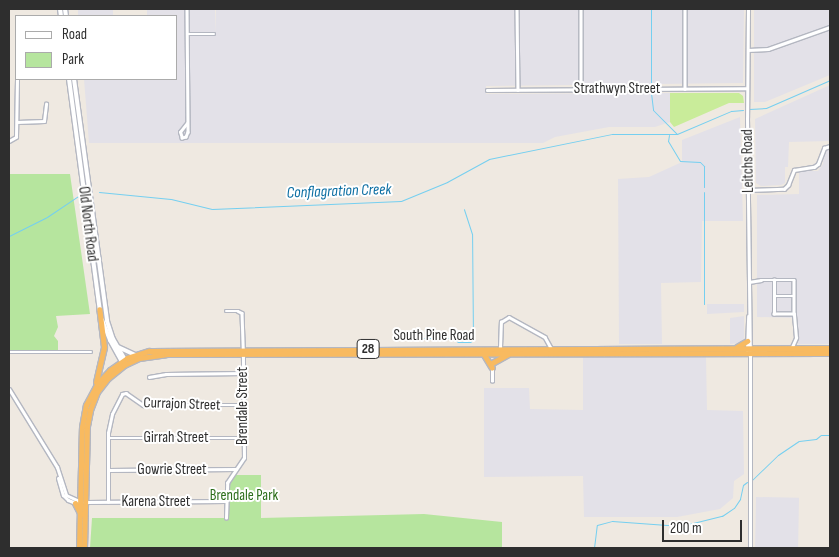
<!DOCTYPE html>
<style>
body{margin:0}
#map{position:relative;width:839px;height:557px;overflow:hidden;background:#efe9e1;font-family:"Sofia Sans Condensed",sans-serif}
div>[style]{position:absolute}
.industrial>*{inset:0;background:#e3e1e8;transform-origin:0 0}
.green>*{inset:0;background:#b6e59e}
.pitch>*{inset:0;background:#c9ec9a}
.stream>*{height:1px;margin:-0.5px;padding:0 0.5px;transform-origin:0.5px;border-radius:0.5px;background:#75cff0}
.roads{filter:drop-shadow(1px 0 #b4b7c1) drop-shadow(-1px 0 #b4b7c1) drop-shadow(0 1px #b4b7c1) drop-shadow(0 -1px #b4b7c1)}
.minor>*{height:2.5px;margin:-1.25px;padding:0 1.25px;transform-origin:1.25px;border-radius:1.25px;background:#fff}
.tertiary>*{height:3px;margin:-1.5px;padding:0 1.5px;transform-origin:1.5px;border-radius:1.5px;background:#fff}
.secondary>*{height:4px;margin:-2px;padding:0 2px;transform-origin:2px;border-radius:2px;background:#fff}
.trunk>*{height:5px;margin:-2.5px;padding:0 2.5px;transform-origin:2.5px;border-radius:2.5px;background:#f8ba60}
span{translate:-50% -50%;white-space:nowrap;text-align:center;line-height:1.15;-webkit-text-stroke:4px #fff;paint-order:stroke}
.shield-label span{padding:1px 4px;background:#fff;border:1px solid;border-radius:4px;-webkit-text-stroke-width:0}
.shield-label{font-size:14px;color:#2e2e2e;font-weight:700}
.street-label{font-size:15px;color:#2e2e2e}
.park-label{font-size:15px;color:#2c6e1b}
.water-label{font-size:16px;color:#0d6fa3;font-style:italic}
.frame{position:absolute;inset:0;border:10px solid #2e2e2e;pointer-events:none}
.legend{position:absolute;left:15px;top:15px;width:162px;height:65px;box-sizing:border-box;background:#fff;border:1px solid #ababab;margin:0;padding:6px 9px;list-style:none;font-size:15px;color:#2e2e2e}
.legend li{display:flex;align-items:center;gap:10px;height:25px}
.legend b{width:25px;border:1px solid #ababab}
.scale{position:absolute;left:662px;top:520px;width:80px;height:22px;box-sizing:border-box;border:2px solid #2e2e2e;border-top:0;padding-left:6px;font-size:15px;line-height:18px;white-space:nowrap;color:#2e2e2e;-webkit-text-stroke:4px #fff;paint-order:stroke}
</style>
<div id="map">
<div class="industrial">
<div style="left:78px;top:9px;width:35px;height:7px"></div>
<div style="clip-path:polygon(147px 9px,215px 9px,216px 34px,216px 9px,744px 9px,743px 83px,486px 86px,486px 94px,670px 93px,670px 122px,655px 127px,609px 127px,555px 137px,543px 143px,89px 143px,84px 79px,176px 79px,176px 16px,147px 16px)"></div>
<div style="clip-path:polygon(754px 9px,830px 9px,830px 75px,765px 102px,754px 102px)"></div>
<div style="clip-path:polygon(830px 85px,830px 141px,789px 142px,788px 167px,785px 167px,785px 183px,781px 185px,761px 186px,756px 183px,755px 119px)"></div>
<div style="clip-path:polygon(740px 117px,743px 221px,702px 221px,701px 282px,661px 283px,662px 344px,619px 344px,618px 179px,649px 177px,682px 162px,682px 140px)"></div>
<div style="clip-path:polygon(827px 150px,830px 150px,830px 344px,798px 344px,798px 318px,757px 317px,757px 195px,799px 194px,799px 171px,818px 171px,823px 164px,824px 151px)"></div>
<div style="clip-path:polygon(707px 304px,744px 304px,744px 312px,707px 314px)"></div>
<div style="clip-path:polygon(744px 316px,744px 338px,740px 343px,730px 344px,730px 318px)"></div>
<div style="clip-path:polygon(583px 357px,706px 357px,707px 410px,743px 411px,744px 474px,734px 481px,733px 498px,720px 509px,677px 517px,584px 517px,583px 476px,484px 477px,484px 388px,529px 388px,530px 409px,583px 410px)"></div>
<div style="left:756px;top:497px;width:43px;height:51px;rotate:1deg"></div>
</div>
<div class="green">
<div style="clip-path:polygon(9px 174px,70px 174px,90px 314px,56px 316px,58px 327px,54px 336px,58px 341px,58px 351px,9px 350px)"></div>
<div style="clip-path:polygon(235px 475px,261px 475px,261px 518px,424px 514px,502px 522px,502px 548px,90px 548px,92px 518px,228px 518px,228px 486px)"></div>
</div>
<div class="pitch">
<div style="clip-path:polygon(670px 93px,739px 93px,743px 96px,744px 103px,729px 103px,674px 127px,670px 122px)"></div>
</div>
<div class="stream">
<div style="left:651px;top:9px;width:76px;rotate:90deg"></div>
<div style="left:651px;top:93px;width:17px;rotate:83deg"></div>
<div style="left:653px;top:110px;width:34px;rotate:45deg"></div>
<div style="left:749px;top:109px;width:17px;rotate:-3deg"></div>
<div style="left:766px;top:108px;width:70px;rotate:-23.6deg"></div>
<div style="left:669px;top:135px;width:6px;rotate:99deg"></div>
<div style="left:668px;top:141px;width:23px;rotate:59deg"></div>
<div style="left:680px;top:161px;width:20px;rotate:3deg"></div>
<div style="left:700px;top:162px;width:6px;rotate:45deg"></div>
<div style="left:704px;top:166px;width:21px;rotate:90deg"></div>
<div style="left:99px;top:192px;width:72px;rotate:5.6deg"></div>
<div style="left:171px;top:199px;width:42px;rotate:13.7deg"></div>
<div style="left:212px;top:209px;width:189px;rotate:-2.4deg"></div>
<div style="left:401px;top:201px;width:50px;rotate:-22.4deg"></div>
<div style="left:447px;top:182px;width:48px;rotate:-28.7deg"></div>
<div style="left:489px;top:159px;width:126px;rotate:-11.5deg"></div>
<div style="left:612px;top:134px;width:65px"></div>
<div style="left:677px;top:134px;width:59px;rotate:-23.1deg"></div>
<div style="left:731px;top:111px;width:12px;rotate:-5deg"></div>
<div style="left:704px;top:192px;width:112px;rotate:90deg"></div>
<div style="left:9px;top:236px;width:42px;rotate:-26.6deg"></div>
<div style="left:47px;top:217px;width:37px;rotate:-34deg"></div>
<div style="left:419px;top:338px;width:34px"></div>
<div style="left:453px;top:338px;width:6px;rotate:39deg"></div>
<div style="left:458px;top:342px;width:12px"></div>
<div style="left:470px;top:342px;width:4px;rotate:-34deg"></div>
<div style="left:473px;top:340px;width:106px;rotate:-90.5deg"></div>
<div style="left:472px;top:234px;width:26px;rotate:-108deg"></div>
<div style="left:752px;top:480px;width:36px;rotate:-44deg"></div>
<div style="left:778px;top:455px;width:25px;rotate:-34deg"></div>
<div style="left:799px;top:441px;width:17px;rotate:-7deg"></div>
<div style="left:816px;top:439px;width:6px;rotate:-39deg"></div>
<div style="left:821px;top:435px;width:9px"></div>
<div style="left:594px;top:548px;width:23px;rotate:-83deg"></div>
<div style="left:597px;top:525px;width:16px;rotate:-15deg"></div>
<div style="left:612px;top:521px;width:55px;rotate:4.2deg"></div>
<div style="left:667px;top:525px;width:26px;rotate:-4deg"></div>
<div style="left:693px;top:523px;width:30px;rotate:-14deg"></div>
<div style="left:722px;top:516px;width:14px;rotate:-34deg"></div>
<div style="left:734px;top:508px;width:11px;rotate:-56deg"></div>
<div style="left:740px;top:499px;width:14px;rotate:-78deg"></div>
<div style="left:743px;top:485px;width:5px;rotate:-37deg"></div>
</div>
<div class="roads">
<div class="minor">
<div style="left:187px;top:9px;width:123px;rotate:89.5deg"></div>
<div style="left:188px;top:132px;width:5px;rotate:112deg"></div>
<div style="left:186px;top:137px;width:4px;rotate:166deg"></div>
<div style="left:182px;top:138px;width:6px;rotate:-108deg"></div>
<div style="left:180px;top:132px;width:11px;rotate:-52deg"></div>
<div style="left:517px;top:9px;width:81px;rotate:89.3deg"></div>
<div style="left:581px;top:9px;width:81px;rotate:90deg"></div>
<div style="left:685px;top:9px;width:80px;rotate:90deg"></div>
<div style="left:187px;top:34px;width:27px"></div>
<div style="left:748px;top:50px;width:20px;rotate:-3deg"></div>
<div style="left:768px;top:49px;width:66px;rotate:-19.5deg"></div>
<div style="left:487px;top:90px;width:260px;rotate:-0.4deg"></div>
<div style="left:17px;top:122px;width:27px;rotate:-2deg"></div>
<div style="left:44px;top:121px;width:17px;rotate:-83deg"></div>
<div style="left:9px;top:141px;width:8px;rotate:-30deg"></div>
<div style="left:16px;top:137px;width:58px;rotate:-89deg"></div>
<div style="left:748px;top:190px;width:36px;rotate:-2deg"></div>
<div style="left:784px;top:189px;width:6px;rotate:-45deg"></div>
<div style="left:788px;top:185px;width:16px;rotate:-68deg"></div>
<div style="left:794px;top:170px;width:20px;rotate:-9deg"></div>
<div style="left:814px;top:167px;width:5px;rotate:-37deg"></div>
<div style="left:818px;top:164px;width:17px;rotate:-69deg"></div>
<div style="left:824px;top:148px;width:6px;rotate:-18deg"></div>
<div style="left:749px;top:282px;width:12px;rotate:-9deg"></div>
<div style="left:761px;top:280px;width:33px"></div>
<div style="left:794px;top:280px;width:34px;rotate:90deg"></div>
<div style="left:794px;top:314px;width:20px;rotate:180deg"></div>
<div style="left:774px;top:314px;width:34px;rotate:-90deg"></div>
<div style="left:774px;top:296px;width:20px"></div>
<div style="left:226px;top:311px;width:12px"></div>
<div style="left:238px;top:311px;width:4px;rotate:27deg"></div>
<div style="left:242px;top:313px;width:36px;rotate:88deg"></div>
<div style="left:792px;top:347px;width:10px;rotate:-66deg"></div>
<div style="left:796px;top:338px;width:24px;rotate:-95deg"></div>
<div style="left:500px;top:348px;width:26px;rotate:-88deg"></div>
<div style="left:501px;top:322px;width:9px;rotate:-32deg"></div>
<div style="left:509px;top:317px;width:41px;rotate:29.1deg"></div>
<div style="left:545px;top:337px;width:13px;rotate:61deg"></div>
<div style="left:9px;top:352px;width:82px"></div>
<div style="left:149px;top:377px;width:17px;rotate:-10deg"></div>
<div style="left:166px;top:374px;width:77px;rotate:-0.7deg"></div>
<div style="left:492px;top:381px;width:14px;rotate:-90deg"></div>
<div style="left:108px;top:438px;width:136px"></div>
<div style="left:108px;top:470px;width:128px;rotate:-0.4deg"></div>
<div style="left:86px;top:502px;width:140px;rotate:-0.4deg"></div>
<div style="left:108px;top:502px;width:69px;rotate:-90deg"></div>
<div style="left:108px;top:433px;width:19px;rotate:-78deg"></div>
<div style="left:112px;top:414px;width:22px;rotate:-63deg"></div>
<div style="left:122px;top:394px;width:4px;rotate:-14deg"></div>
<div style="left:126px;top:393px;width:21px;rotate:35deg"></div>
<div style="left:143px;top:405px;width:100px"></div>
<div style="left:226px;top:518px;width:35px;rotate:-88deg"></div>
<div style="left:227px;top:483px;width:30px;rotate:-56deg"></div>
<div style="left:244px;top:458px;width:103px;rotate:-90.6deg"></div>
<div style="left:750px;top:548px;width:195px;rotate:-90deg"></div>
</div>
<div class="tertiary">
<div style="left:748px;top:9px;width:109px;rotate:90.5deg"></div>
<div style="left:747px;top:118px;width:230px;rotate:89.3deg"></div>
<div style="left:747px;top:350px;width:34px;rotate:-88deg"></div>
<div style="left:9px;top:389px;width:92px;rotate:58.4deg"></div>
<div style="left:57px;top:467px;width:29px;rotate:72deg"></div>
<div style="left:66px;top:495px;width:17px;rotate:25deg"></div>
<div style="left:58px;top:478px;width:18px;rotate:74deg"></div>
<div style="left:63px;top:495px;width:7px;rotate:45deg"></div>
<div style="left:68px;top:500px;width:9px;rotate:21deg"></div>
</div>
<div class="secondary">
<div style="left:60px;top:9px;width:7px;rotate:82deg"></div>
<div style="left:65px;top:9px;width:7px;rotate:82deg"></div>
<div style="left:69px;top:79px;width:234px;rotate:82.4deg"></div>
<div style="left:74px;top:79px;width:244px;rotate:82.2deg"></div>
<div style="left:107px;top:321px;width:19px;rotate:72deg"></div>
<div style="left:113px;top:339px;width:24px;rotate:60deg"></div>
<div style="left:102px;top:320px;width:22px;rotate:68deg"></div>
<div style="left:110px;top:340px;width:26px;rotate:61deg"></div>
<div style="left:118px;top:347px;width:19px;rotate:25deg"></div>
</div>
<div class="trunk">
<div style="left:737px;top:347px;width:12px;rotate:-31deg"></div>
<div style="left:483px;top:353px;width:17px;rotate:59deg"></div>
<div style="left:492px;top:363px;width:18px;rotate:-29deg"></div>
<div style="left:96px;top:382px;width:36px;rotate:-77deg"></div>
<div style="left:104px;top:347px;width:38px;rotate:-97deg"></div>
<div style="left:75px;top:503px;width:13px;rotate:63deg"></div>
<div style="left:79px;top:548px;width:121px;rotate:-88.6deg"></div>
<div style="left:82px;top:427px;width:22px;rotate:-80deg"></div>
<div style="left:86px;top:405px;width:24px;rotate:-62deg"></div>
<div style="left:97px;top:384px;width:19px;rotate:-47deg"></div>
<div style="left:110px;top:370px;width:21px;rotate:-35deg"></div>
<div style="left:127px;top:358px;width:23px;rotate:-18deg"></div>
<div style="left:149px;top:351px;width:681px;rotate:-0.25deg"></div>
<div style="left:84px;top:548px;width:122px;rotate:-88.6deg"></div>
<div style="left:87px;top:426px;width:16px;rotate:-79deg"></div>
<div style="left:90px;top:410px;width:19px;rotate:-69deg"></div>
<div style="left:97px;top:392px;width:18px;rotate:-52deg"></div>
<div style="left:108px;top:378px;width:21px;rotate:-39deg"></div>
<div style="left:124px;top:365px;width:17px;rotate:-25deg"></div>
<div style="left:139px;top:358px;width:27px;rotate:-8deg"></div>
<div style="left:166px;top:354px;width:664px;rotate:-0.09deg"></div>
</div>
</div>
<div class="shield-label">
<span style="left:368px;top:349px">28</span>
</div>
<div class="street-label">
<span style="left:617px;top:89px">Strathwyn Street</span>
<span style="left:748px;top:161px;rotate:-91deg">Leitchs Road</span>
<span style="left:88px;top:224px;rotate:83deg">Old North Road</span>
<span style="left:434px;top:336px">South Pine Road</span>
<span style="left:182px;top:404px;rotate:2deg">Currajon Street</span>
<span style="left:243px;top:406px;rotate:-90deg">Brendale Street</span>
<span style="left:176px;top:438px">Girrah Street</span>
<span style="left:172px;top:470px">Gowrie Street</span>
<span style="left:156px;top:502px">Karena Street</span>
</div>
<div class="park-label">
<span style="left:244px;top:496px">Brendale Park</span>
</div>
<div class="water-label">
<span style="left:339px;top:192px;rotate:-2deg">Conflagration Creek</span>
</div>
<div class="frame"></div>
<ul class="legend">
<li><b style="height:6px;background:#fff"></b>Road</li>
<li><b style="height:14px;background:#b6e59e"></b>Park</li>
</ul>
<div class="scale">200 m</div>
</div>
